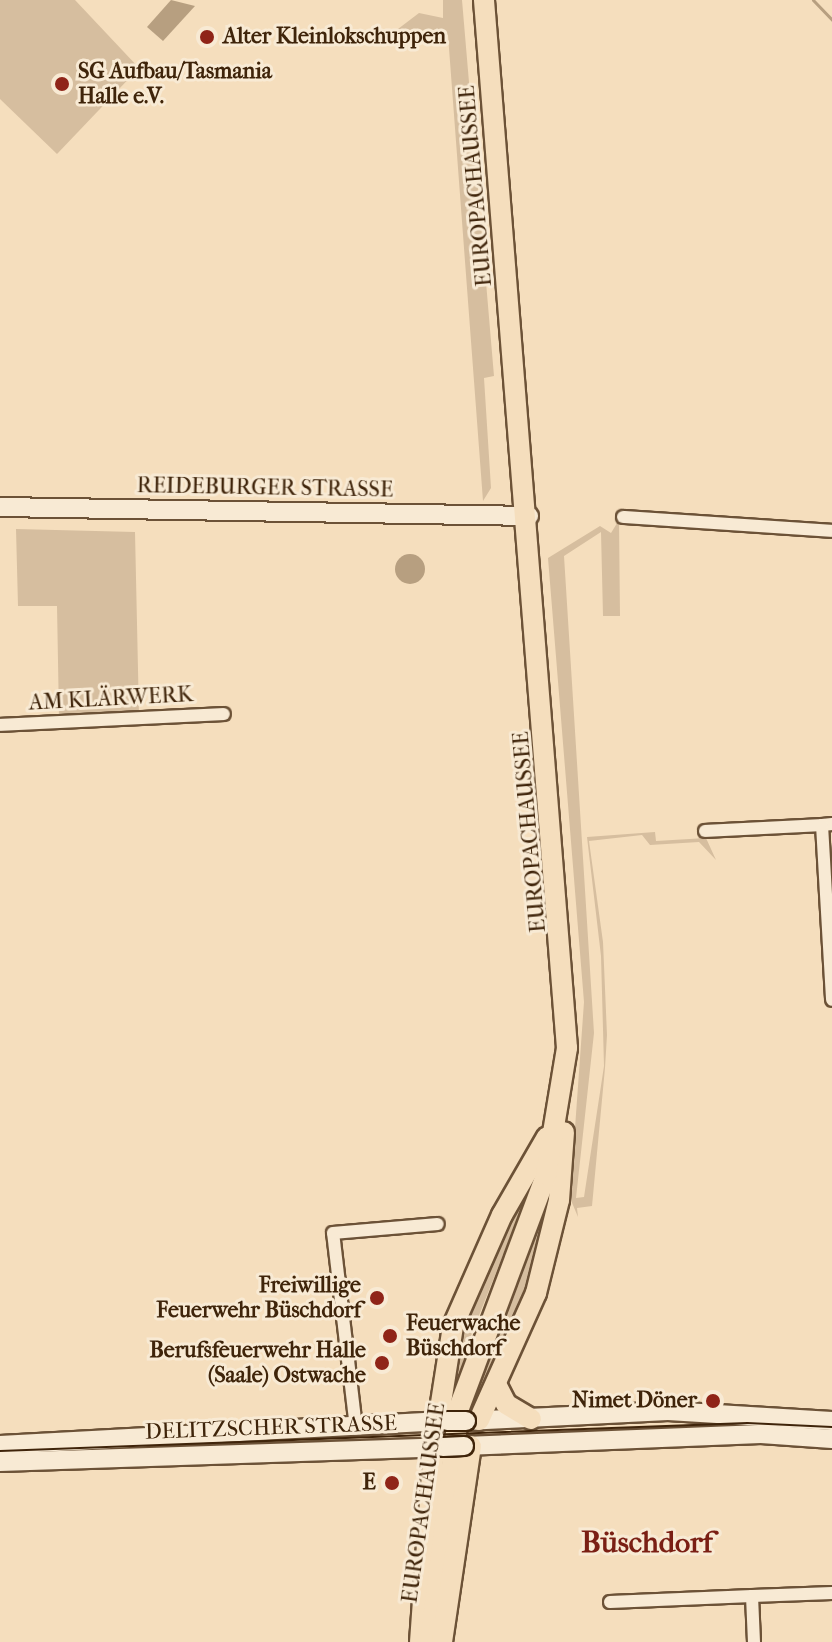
<!DOCTYPE html>
<meta charset="utf-8">
<style>
body{margin:0}
#map{position:relative;width:832px;height:1642px;overflow:hidden;background:#f5debd;font-family:"IM FELL French Canon",serif}
div>[style]{position:absolute}
.green>*{inset:0;background:#d6be9f}
.water>*{inset:0;background:#b79f80}
.round{border-radius:50%}
.stream>*{height:3px;margin:-1.5px;padding:0 1.5px;transform-origin:1.5px;border-radius:1.5px;background:#b79f80}
.roads{filter:drop-shadow(2px 0 #6c5237) drop-shadow(-2px 0 #6c5237) drop-shadow(0 2px #6c5237) drop-shadow(0 -2px #6c5237)}
.street>*{height:12px;margin:-6px;padding:0 6px;transform-origin:6px;border-radius:6px;background:#f8ead4}
.secondary>*{height:18px;margin:-9px;padding:0 9px;transform-origin:9px;border-radius:9px;background:#f8ead4}
.primary>*{height:20px;margin:-10px;padding:0 10px;transform-origin:10px;border-radius:10px;background:#f5debd}
.tram>*{height:2px;margin:-1px;padding:0 1px;transform-origin:1px;border-radius:1px;background:#3f240a}
.bridges{filter:drop-shadow(2px 0 #3f240a) drop-shadow(-2px 0 #3f240a) drop-shadow(0 2px #3f240a) drop-shadow(0 -2px #3f240a)}
.secondary-bridge>*{height:18px;margin:-9px;padding:0 9px;transform-origin:9px;border-radius:9px;background:#f8ead4}
.dots>*{width:22px;height:22px;translate:-50% -50%;box-sizing:border-box;border:4px solid #f8ead4;border-radius:50%}
span{translate:-50% -50%;white-space:nowrap;text-align:center;line-height:1.15;-webkit-text-stroke:6px #f8ead4;paint-order:stroke}
.poi-label{font-size:22px;color:#3f240a;font-weight:700}
.left{translate:0 -50%;text-align:left}
.right{translate:-100% -50%;text-align:right}
.street-label{font-size:22px;color:#3f240a}
.district-label{font-size:30px;color:#7a1f14;font-weight:700}
</style>
<div id="map">
<div class="green">
<div style="clip-path:polygon(0 0,75px 0,139px 68px,57px 154px,0 99px)"></div>
<div style="clip-path:polygon(443px 0,462px 0,494px 376px,484px 378px,491px 488px,483px 501px,448px 35px,398px 29px,419px 13px,443px 18px)"></div>
<div style="clip-path:polygon(619px 520px,620px 616px,603px 616px,601px 532px,564px 556px,594px 1033px,576px 1198px,584px 1197px,604px 1066px,601px 956px,587px 837px,655px 832px,656px 841px,706px 838px,716px 860px,699px 842px,650px 845px,642px 835px,589px 841px,603px 942px,607px 1035px,605px 1068px,592px 1206px,577px 1208px,578px 1217px,570px 1198px,584px 1002px,548px 558px,600px 526px,611px 533px)"></div>
<div style="clip-path:polygon(16px 529px,135px 532px,139px 715px,59px 717px,57px 606px,18px 606px)"></div>
<div style="clip-path:polygon(545px 1149px,472px 1333px,449px 1410px,458px 1328px)"></div>
<div style="clip-path:polygon(552px 1174px,541px 1261px,483px 1402px,470px 1400px)"></div>
</div>
<div class="water">
<div style="clip-path:polygon(171px 0,195px 6px,163px 41px,147px 27px)"></div>
<div class="round" style="left:395px;top:554px;width:30px;height:30px"></div>
</div>
<div class="stream">
<div style="left:813px;top:0;width:28px;rotate:46deg"></div>
</div>
<div class="roads">
<div class="street">
<div style="left:623px;top:517px;width:209px;rotate:3.8deg"></div>
<div style="left:0;top:725px;width:224px;rotate:-2.8deg"></div>
<div style="left:832px;top:824px;width:10px;rotate:174deg"></div>
<div style="left:822px;top:825px;width:175px;rotate:86.7deg"></div>
<div style="left:705px;top:831px;width:117px;rotate:-2.9deg"></div>
<div style="left:356px;top:1428px;width:196px;rotate:-96.7deg"></div>
<div style="left:333px;top:1233px;width:105px;rotate:-4.9deg"></div>
<div style="left:610px;top:1602px;width:142px;rotate:-2.4deg"></div>
<div style="left:754px;top:1642px;width:46px;rotate:-92.5deg"></div>
<div style="left:752px;top:1596px;width:80px;rotate:-2.1deg"></div>
</div>
<div class="secondary">
<div style="left:0;top:507px;width:529px;rotate:0.97deg"></div>
<div style="left:466px;top:1421px;width:202px;rotate:-2.8deg"></div>
<div style="left:668px;top:1411px;width:164px;rotate:3.5deg"></div>
<div style="left:0;top:1445px;width:448px;rotate:-3.1deg"></div>
<div style="left:464px;top:1446px;width:297px;rotate:-2.3deg"></div>
<div style="left:761px;top:1434px;width:71px;rotate:4deg"></div>
<div style="left:0;top:1462px;width:443px;rotate:-1.9deg"></div>
</div>
<div class="primary">
<div style="left:496px;top:1384px;width:22px;rotate:63deg"></div>
<div style="left:506px;top:1404px;width:29px;rotate:31deg"></div>
<div style="left:479px;top:1420px;width:139px;rotate:-65.8deg"></div>
<div style="left:536px;top:1293px;width:96px;rotate:-76.1deg"></div>
<div style="left:559px;top:1200px;width:68px;rotate:-85.8deg"></div>
<div style="left:438px;top:1422px;width:97px;rotate:-81.1deg"></div>
<div style="left:453px;top:1326px;width:121px;rotate:-66.2deg"></div>
<div style="left:502px;top:1215px;width:90px;rotate:-60deg"></div>
<div style="left:420px;top:1642px;width:196px;rotate:-85.9deg"></div>
<div style="left:430px;top:1642px;width:236px;rotate:-82.9deg"></div>
<div style="left:459px;top:1408px;width:249px;rotate:-69.5deg"></div>
<div style="left:546px;top:1175px;width:129px;rotate:-80.6deg"></div>
<div style="left:567px;top:1048px;width:1051px;rotate:-94.53deg"></div>
<div style="left:442px;top:1642px;width:198px;rotate:-81.6deg"></div>
</div>
</div>
<div class="tram">
<div style="left:0;top:1451px;width:748px;rotate:-2.15deg"></div>
<div style="left:747px;top:1423px;width:85px;rotate:2.7deg"></div>
</div>
<div class="bridges">
<div class="secondary-bridge">
<div style="left:447px;top:1421px;width:19px"></div>
<div style="left:443px;top:1447px;width:21px;rotate:-3deg"></div>
</div>
</div>
<div class="dots">
<div style="left:207px;top:37px;background:#8f2418"></div>
<div style="left:62px;top:84px;background:#8f2418"></div>
<div style="left:377px;top:1298px;background:#8f2418"></div>
<div style="left:390px;top:1336px;background:#8f2418"></div>
<div style="left:382px;top:1363px;background:#8f2418"></div>
<div style="left:713px;top:1401px;background:#8f2418"></div>
<div style="left:392px;top:1483px;background:#8f2418"></div>
</div>
<div class="poi-label">
<span class="left" style="left:223px;top:37px">Alter Kleinlokschuppen</span>
<span class="left" style="left:78px;top:84px">SG Aufbau/Tasmania<br>Halle e.V.</span>
<span class="right" style="left:361px;top:1298px">Freiwillige<br>Feuerwehr Büschdorf</span>
<span class="left" style="left:406px;top:1336px">Feuerwache<br>Büschdorf</span>
<span class="right" style="left:366px;top:1363px">Berufsfeuerwehr Halle<br>(Saale) Ostwache</span>
<span class="right" style="left:697px;top:1401px">Nimet Döner</span>
<span class="right" style="left:376px;top:1483px">E</span>
</div>
<div class="street-label">
<span style="left:476px;top:186px;rotate:-95deg">EUROPACHAUSSEE</span>
<span style="left:265px;top:488px;rotate:1deg">REIDEBURGER STRASSE</span>
<span style="left:111px;top:699px;rotate:-3deg">AM KLÄRWERK</span>
<span style="left:530px;top:832px;rotate:-95deg">EUROPACHAUSSEE</span>
<span style="left:271px;top:1428px;rotate:-2deg">DELITZSCHER STRASSE</span>
<span style="left:424px;top:1503px;rotate:-82deg">EUROPACHAUSSEE</span>
</div>
<div class="district-label">
<span style="left:647px;top:1543px">Büschdorf</span>
</div>
</div>
